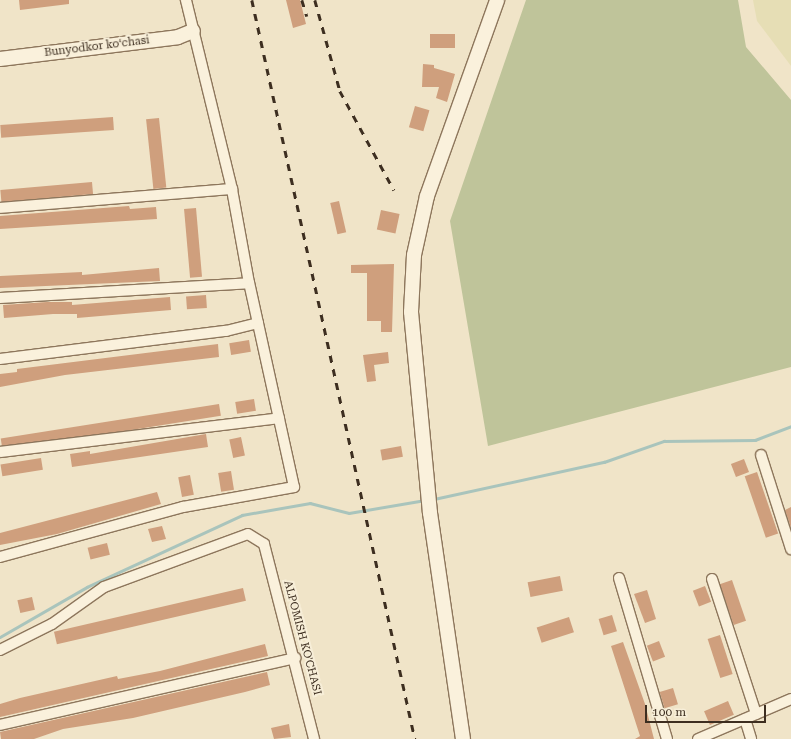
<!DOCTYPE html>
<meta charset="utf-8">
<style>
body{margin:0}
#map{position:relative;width:791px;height:739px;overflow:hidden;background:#f0e4c8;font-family:"Roboto Serif",serif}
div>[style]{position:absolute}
.farmland>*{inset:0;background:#e6deb5}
.cemetery>*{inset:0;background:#bfc49a}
.stream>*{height:2.5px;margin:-1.25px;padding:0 1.25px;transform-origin:1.25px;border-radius:1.25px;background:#a9c4bc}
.building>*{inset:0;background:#cf9f7d;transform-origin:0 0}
.roads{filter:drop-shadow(1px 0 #8d765c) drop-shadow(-1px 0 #8d765c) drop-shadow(0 1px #8d765c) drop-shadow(0 -1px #8d765c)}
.minor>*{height:10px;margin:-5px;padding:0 5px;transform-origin:5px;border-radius:5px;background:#faf1dc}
.secondary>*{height:14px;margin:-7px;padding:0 7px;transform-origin:7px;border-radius:7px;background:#faf1dc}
.rail>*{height:2.5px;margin-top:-1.25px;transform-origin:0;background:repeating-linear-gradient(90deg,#3d2e20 0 7px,transparent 0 14px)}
span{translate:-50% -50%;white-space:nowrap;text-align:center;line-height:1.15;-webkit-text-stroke:4px #f7eed8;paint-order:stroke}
.street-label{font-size:11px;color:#3d2e20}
.scale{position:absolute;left:645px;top:705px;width:121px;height:18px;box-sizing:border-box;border:2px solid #3d2e20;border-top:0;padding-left:5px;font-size:12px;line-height:14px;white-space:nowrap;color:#3d2e20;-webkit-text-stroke:3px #f7eed8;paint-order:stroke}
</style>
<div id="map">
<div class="farmland">
<div style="clip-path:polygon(753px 0,791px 0,791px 66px,757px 21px)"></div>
</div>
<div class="cemetery">
<div style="clip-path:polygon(526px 0,738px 0,746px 47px,791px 100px,791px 367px,488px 446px,450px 221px)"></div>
</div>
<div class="stream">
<div style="left:434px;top:499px;width:174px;rotate:-12.3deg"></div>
<div style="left:604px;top:462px;width:64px;rotate:-19.3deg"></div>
<div style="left:664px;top:441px;width:91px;rotate:-0.6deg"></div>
<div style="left:755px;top:440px;width:39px;rotate:-21deg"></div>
<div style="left:0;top:637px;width:100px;rotate:-29.9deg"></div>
<div style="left:87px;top:587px;width:171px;rotate:-24.9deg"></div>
<div style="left:242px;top:515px;width:69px;rotate:-10deg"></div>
<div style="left:310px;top:503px;width:40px;rotate:14.4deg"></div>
<div style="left:349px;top:513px;width:77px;rotate:-9.7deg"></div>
</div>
<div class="building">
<div style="clip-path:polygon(19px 0,69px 0,69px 4px,20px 10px)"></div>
<div style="clip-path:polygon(286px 0,300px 0,306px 24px,293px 28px)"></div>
<div style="left:455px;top:34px;width:14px;height:25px;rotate:90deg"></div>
<div style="clip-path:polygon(423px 64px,434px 65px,434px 68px,455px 74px,447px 102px,436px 98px,439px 87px,422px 87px)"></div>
<div style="left:415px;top:106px;width:15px;height:22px;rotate:16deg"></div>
<div style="left:113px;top:117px;width:13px;height:113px;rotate:86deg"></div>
<div style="left:159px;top:118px;width:70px;height:13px;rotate:84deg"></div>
<div style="left:92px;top:182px;width:12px;height:92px;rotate:85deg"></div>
<div style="left:339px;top:201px;width:32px;height:9px;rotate:77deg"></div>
<div style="clip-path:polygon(129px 206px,130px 209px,156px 207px,157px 219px,0 229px,0 216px)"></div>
<div style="left:196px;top:208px;width:69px;height:12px;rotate:85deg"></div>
<div style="left:381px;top:210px;width:19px;height:20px;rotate:12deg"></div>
<div style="clip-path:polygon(394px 264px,392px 332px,381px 332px,381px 321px,367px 321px,367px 273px,351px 273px,351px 265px)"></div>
<div style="clip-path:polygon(159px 268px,160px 281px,0 288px,0 276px,82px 272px,82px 275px)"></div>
<div style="left:206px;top:295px;width:13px;height:20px;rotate:86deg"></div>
<div style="clip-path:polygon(170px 297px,171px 310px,77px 318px,77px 314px,53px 314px,4px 318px,3px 305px,47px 302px,72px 302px,72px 305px)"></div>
<div style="left:249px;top:340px;width:12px;height:20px;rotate:81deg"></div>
<div style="clip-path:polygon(218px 344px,219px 357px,65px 375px,0 387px,0 374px,17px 372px,17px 369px)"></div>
<div style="clip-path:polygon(388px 352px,389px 363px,374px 365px,376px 381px,367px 382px,363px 355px)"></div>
<div style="left:254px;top:399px;width:12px;height:19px;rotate:81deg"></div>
<div style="left:219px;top:404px;width:12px;height:221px;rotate:81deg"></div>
<div style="clip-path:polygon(206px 434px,208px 447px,72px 467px,70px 454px,90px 451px,90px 454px)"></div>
<div style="left:241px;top:437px;width:19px;height:12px;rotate:78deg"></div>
<div style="left:401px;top:446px;width:11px;height:21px;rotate:80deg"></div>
<div style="left:41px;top:458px;width:12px;height:41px;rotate:81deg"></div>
<div style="left:744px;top:459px;width:14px;height:14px;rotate:69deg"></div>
<div style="left:231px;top:471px;width:19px;height:13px;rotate:81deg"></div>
<div style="left:757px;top:472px;width:65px;height:13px;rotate:71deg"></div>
<div style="left:190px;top:475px;width:20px;height:12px;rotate:79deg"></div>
<div style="clip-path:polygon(157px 492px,161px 504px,57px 534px,0 545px,0 533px)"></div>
<div style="clip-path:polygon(791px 507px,791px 528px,785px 510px)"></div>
<div style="clip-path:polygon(162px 526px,166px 539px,152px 542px,148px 529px)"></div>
<div style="left:107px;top:543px;width:12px;height:20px;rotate:76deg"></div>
<div style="left:560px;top:576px;width:15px;height:33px;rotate:79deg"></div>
<div style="left:732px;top:580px;width:43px;height:13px;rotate:71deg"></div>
<div style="left:705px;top:586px;width:17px;height:13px;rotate:69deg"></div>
<div style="left:243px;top:588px;width:13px;height:194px;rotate:77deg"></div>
<div style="clip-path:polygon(647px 590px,656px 619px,645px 623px,634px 594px)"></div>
<div style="left:32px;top:597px;width:13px;height:15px;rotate:77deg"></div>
<div style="left:612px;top:615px;width:17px;height:14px;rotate:73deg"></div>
<div style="left:569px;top:617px;width:16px;height:34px;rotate:72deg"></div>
<div style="left:720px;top:635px;width:41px;height:13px;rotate:72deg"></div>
<div style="left:659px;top:641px;width:17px;height:13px;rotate:69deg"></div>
<div style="clip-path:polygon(623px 642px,645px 704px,654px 739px,635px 739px,640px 736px,611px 646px)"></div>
<div style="clip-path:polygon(265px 644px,268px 656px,0 717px,0 704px,20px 698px,117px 676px,118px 679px,160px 671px)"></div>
<div style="clip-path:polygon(267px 672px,270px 685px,245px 692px,133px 718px,63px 729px,34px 739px,1px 739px,0 732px)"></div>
<div style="left:673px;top:688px;width:17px;height:14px;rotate:73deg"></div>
<div style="left:728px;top:701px;width:15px;height:26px;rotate:67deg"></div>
<div style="clip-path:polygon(289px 724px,291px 737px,274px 739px,271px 728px)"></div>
</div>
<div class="roads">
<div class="minor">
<div style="left:0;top:208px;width:233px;rotate:-4.7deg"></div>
<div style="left:0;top:298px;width:249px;rotate:-3.4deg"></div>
<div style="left:0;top:359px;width:228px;rotate:-7.1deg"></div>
<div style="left:226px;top:331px;width:33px;rotate:-14deg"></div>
<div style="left:0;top:452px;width:281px;rotate:-6.9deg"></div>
<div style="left:761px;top:455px;width:99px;rotate:72.3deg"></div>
<div style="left:0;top:557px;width:190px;rotate:-15.3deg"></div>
<div style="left:183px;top:507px;width:113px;rotate:-10.2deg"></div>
<div style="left:294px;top:487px;width:209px;rotate:-102.4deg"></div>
<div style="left:249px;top:283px;width:96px;rotate:-100.3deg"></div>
<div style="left:232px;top:189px;width:195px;rotate:-103.7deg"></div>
<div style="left:619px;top:578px;width:168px;rotate:73.4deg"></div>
<div style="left:712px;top:579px;width:142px;rotate:71.9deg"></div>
<div style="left:0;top:650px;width:58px;rotate:-26.6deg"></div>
<div style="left:52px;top:624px;width:64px;rotate:-35.4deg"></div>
<div style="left:104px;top:587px;width:153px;rotate:-20.2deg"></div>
<div style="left:248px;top:534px;width:19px;rotate:32deg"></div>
<div style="left:264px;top:544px;width:201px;rotate:75.6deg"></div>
<div style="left:745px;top:719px;width:21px;rotate:73deg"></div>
<div style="left:0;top:725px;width:303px;rotate:-12.8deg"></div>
<div style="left:698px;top:739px;width:101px;rotate:-23.3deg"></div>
</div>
<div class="secondary">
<div style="left:0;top:59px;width:179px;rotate:-7deg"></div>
<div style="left:178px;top:37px;width:16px;rotate:-22deg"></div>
<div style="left:463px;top:739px;width:228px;rotate:-98.3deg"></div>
<div style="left:430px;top:513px;width:202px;rotate:-95.4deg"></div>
<div style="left:411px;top:312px;width:57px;rotate:-87deg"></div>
<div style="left:414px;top:255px;width:60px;rotate:-77.6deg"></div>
<div style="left:427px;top:196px;width:208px;rotate:-70.3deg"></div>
</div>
</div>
<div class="rail">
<div style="left:252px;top:0;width:757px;rotate:77.56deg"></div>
<div style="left:302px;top:0;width:17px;rotate:73deg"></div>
<div style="left:315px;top:0;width:94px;rotate:74.6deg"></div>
<div style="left:340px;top:91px;width:113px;rotate:61.4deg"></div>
</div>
<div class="street-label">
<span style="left:97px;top:47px;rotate:-7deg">Bunyodkor koʻchasi</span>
<span style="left:302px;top:638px;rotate:75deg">ALPOMISH KO'CHASI</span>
</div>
<div class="scale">100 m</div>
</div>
